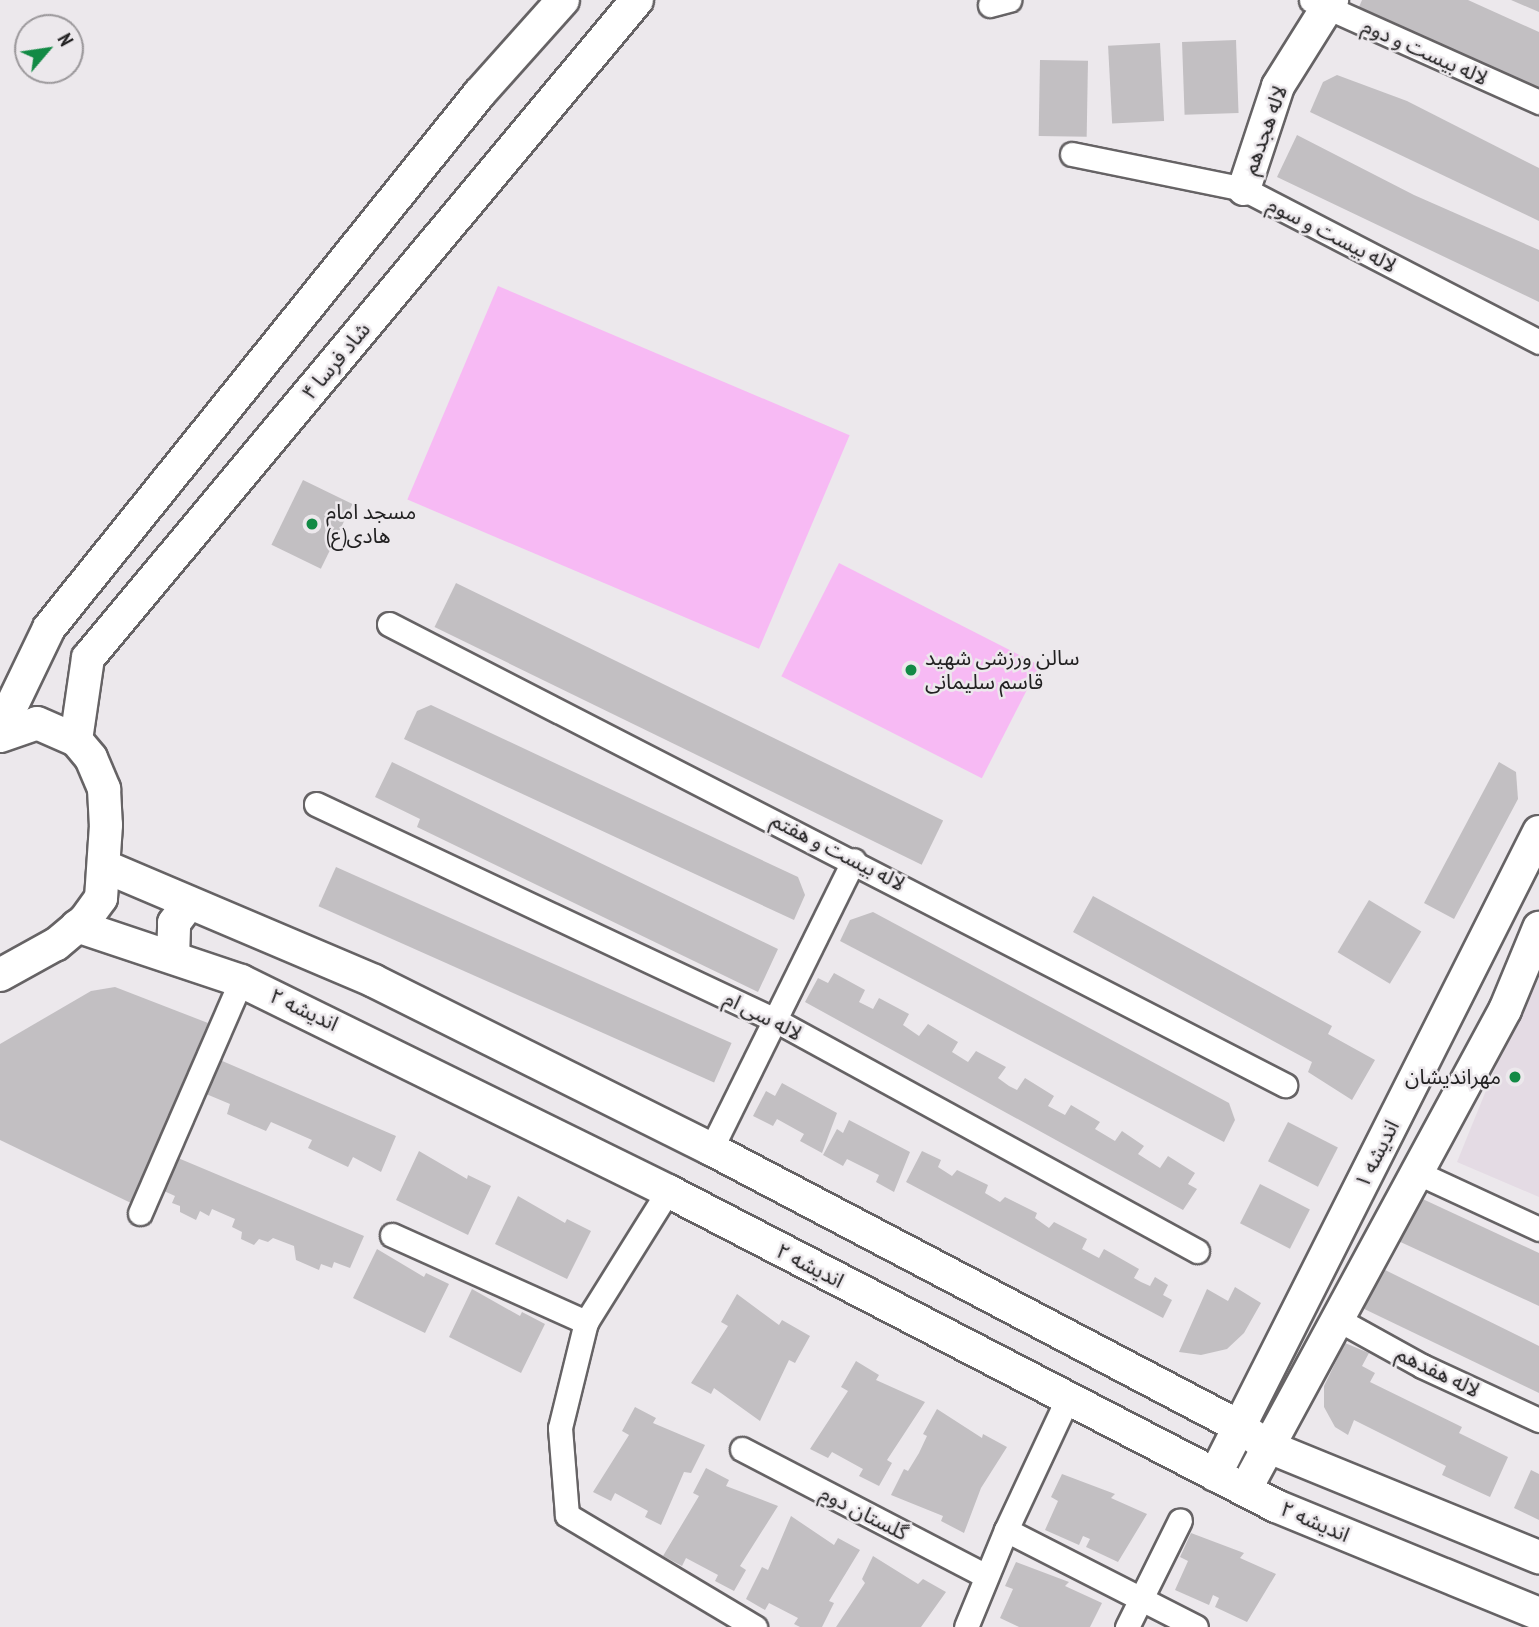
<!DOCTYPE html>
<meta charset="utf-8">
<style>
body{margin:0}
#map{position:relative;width:1539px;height:1627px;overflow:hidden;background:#ece8ec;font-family:"PT Sans Narrow","Noto Sans Arabic",sans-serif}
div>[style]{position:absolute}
.built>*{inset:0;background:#e4dbe4}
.green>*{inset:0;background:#f7baf4;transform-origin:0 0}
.building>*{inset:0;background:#c2bfc2;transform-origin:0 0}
.roads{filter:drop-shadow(2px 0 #666365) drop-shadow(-2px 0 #666365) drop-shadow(0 2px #666365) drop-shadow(0 -2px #666365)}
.street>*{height:23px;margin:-11.5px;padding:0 11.5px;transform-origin:11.5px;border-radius:11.5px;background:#fff}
.secondary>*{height:32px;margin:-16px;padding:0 16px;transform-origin:16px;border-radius:16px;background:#fff}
.dots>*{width:19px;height:19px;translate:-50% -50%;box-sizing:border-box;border:4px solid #ece8ec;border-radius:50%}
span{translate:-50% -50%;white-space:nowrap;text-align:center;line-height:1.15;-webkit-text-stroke:5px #ece8ec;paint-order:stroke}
.street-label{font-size:21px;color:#222122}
.poi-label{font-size:21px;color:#222122}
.left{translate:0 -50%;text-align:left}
.right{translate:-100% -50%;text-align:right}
.north{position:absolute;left:14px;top:14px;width:70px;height:70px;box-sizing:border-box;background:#ece8ec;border:2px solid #9b989b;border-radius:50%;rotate:61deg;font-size:19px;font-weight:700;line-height:28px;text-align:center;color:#222122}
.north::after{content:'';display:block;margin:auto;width:24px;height:32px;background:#128a45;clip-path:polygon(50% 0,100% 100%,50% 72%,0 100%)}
</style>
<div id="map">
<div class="built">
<div style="clip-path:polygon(1539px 960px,1539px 1197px,1457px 1162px)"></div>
</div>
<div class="green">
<div style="left:498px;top:286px;width:382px;height:232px;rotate:23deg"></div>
<div style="left:839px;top:563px;width:225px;height:127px;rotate:27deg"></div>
</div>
<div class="building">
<div style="clip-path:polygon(1362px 0,1468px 0,1539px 32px,1539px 88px,1359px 7px)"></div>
<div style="clip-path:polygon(1511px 0,1539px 0,1539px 12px)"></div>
<div style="left:1236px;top:40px;width:73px;height:54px;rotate:88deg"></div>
<div style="left:1160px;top:43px;width:78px;height:52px;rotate:87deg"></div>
<div style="left:1040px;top:60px;width:48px;height:76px;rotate:1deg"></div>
<div style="clip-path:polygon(1337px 75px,1407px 101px,1539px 168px,1539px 221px,1310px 112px,1323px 82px)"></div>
<div style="clip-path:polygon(1297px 135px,1414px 195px,1539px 250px,1539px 302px,1277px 177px)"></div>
<div style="left:303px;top:480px;width:55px;height:72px;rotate:26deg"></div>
<div style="left:456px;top:583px;width:542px;height:49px;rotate:26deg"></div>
<div style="clip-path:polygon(431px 705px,798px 877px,805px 895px,794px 920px,404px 739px,417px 711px)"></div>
<div style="clip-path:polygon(392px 762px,778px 949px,758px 992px,417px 827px,420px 819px,375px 797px)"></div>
<div style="clip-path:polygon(1499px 762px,1516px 772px,1518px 799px,1454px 919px,1424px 903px)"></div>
<div style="left:336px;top:867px;width:433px;height:43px;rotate:24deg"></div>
<div style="clip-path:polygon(1093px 896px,1332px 1026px,1328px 1034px,1375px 1060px,1352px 1100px,1308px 1072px,1312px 1062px,1073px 932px)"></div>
<div style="left:1369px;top:900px;width:61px;height:61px;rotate:31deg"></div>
<div style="clip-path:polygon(873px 912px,1229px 1103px,1235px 1120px,1224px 1142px,840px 941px,850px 920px)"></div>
<div style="clip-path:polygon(834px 973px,865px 990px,859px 1002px,873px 1009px,879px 998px,909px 1014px,903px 1025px,919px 1036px,928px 1024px,958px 1042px,952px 1052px,968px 1062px,976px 1051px,1006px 1067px,998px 1078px,1009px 1086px,1017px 1090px,1025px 1078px,1054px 1096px,1048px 1106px,1065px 1115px,1071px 1105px,1100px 1122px,1095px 1129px,1115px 1141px,1122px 1131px,1144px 1146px,1138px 1154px,1160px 1168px,1168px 1156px,1195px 1173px,1188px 1184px,1197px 1189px,1183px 1210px,805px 1002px,818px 978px,828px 983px)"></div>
<div style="clip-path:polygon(115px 987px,208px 1023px,131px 1203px,0 1140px,0 1044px,91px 991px)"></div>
<div style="clip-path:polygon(213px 1057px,396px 1136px,381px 1172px,353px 1157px,348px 1167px,308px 1148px,312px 1140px,271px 1122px,266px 1131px,227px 1114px,230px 1104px,199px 1091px)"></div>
<div style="clip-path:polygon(782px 1083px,837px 1113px,822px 1153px,800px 1141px,804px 1134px,777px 1119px,773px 1126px,753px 1116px,766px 1091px,775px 1096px)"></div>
<div style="clip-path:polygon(849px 1120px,910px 1152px,894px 1192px,876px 1182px,879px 1175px,847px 1159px,843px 1166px,823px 1155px,837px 1129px,843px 1133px)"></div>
<div style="left:1288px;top:1122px;width:56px;height:44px;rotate:27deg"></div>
<div style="clip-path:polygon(419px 1151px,467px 1179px,468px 1175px,491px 1186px,468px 1235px,396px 1200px)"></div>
<div style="clip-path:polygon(922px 1151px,941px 1160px,938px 1167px,952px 1176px,957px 1170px,988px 1185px,985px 1193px,1000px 1202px,1005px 1197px,1037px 1213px,1035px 1218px,1049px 1228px,1054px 1222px,1087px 1239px,1082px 1249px,1099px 1258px,1104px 1249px,1139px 1269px,1134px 1278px,1141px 1282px,1150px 1286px,1155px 1277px,1168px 1285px,1163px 1295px,1172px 1300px,1163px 1318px,906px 1182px)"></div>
<div style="clip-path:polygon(178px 1158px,364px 1236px,350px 1268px,334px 1262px,332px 1268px,321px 1264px,319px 1270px,296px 1260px,294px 1246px,273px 1238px,268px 1242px,259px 1239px,254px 1245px,241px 1239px,242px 1232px,232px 1227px,235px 1219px,212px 1209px,209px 1216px,200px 1211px,196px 1220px,180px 1212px,180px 1206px,172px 1203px,175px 1196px,164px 1191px)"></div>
<div style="left:1260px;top:1184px;width:56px;height:44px;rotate:27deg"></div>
<div style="clip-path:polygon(1414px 1195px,1539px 1253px,1539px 1306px,1394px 1239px)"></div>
<div style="clip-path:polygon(518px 1196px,565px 1223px,567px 1219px,591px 1231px,567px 1279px,495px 1244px)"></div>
<div style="clip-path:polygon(377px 1249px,424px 1277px,426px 1273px,449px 1284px,425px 1333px,353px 1298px)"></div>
<div style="clip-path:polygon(1377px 1266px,1539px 1346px,1539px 1393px,1356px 1305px)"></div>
<div style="clip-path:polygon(1235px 1287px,1261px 1303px,1244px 1333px,1227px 1349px,1201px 1355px,1179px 1352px,1207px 1289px,1228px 1301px)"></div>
<div style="clip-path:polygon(472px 1289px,520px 1316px,522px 1312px,545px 1324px,521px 1373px,449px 1337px)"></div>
<div style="clip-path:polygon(737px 1294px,779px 1325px,782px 1320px,810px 1336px,795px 1363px,789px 1360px,760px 1421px,714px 1388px,711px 1394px,691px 1383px,728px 1326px,721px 1322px)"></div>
<div style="clip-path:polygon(1345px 1343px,1369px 1353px,1362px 1366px,1375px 1373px,1370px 1382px,1462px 1427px,1459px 1433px,1508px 1457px,1490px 1497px,1442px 1475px,1446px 1466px,1354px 1420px,1348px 1435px,1335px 1427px,1324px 1407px,1324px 1386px)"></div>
<div style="clip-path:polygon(856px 1361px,879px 1375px,876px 1380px,925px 1402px,887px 1460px,892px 1463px,879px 1486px,859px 1476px,863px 1469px,832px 1452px,828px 1458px,810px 1449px,848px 1391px,841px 1387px)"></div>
<div style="clip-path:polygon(635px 1407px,656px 1418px,653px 1423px,705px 1445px,691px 1473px,684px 1472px,661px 1525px,645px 1517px,648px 1511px,615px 1493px,611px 1501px,593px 1492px,629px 1435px,622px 1431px)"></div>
<div style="clip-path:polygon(937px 1409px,982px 1438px,983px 1434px,1007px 1447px,981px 1488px,964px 1533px,941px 1521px,943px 1516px,891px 1495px,904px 1469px,908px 1471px,919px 1453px,927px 1436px,923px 1434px)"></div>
<div style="clip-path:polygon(706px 1468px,729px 1480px,726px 1486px,778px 1506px,740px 1566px,746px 1570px,734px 1591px,715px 1581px,718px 1575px,686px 1558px,682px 1566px,663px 1556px,699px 1496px,693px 1493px)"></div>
<div style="clip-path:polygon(1531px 1470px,1539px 1474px,1539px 1520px,1514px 1508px)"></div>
<div style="clip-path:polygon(1062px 1474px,1115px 1494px,1111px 1498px,1147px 1514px,1118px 1562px,1086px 1547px,1090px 1539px,1083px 1536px,1079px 1545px,1045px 1530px,1058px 1501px,1051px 1497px)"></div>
<div style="clip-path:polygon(791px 1516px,834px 1545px,838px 1538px,860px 1550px,829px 1601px,834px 1603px,822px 1627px,800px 1627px,794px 1624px,798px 1618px,769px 1603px,765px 1610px,746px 1599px,762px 1567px,768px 1570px)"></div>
<div style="clip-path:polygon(1191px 1533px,1244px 1553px,1240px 1558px,1276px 1574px,1247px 1622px,1215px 1607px,1219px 1598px,1213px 1595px,1209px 1605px,1175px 1590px,1188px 1561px,1180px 1557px)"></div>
<div style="clip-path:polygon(873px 1556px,918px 1584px,923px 1579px,946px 1592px,921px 1627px,836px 1627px,865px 1583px,862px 1579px)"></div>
<div style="clip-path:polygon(1016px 1562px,1069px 1582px,1065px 1586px,1102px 1603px,1090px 1627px,1019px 1627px,1000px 1618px,1013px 1589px,1005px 1586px)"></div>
</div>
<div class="roads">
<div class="street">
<div style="left:1311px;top:0;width:250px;rotate:24.1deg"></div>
<div style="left:990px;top:5px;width:20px;rotate:-15deg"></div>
<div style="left:1072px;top:154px;width:176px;rotate:11.5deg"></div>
<div style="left:1244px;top:189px;width:332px;rotate:27.4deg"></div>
<div style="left:389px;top:624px;width:1008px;rotate:27.23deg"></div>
<div style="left:316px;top:804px;width:507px;rotate:25.2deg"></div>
<div style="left:775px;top:1020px;width:481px;rotate:28.7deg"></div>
<div style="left:711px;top:1149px;width:322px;rotate:-63.7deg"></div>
<div style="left:1418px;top:1173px;width:133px;rotate:24.8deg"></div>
<div style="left:668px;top:1191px;width:155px;rotate:122deg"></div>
<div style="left:586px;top:1322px;width:109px;rotate:103.8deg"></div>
<div style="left:560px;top:1428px;width:87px;rotate:85.4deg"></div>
<div style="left:567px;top:1515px;width:219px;rotate:30.8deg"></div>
<div style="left:140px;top:1213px;width:253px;rotate:-66.5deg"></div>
<div style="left:392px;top:1235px;width:213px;rotate:24.2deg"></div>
<div style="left:1339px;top:1320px;width:95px;rotate:29deg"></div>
<div style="left:1422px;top:1366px;width:129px;rotate:24.8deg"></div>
<div style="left:742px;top:1449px;width:275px;rotate:27.5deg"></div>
<div style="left:1006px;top:1530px;width:213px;rotate:27deg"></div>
<div style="left:966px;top:1627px;width:105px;rotate:-67.6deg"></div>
<div style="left:1006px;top:1530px;width:144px;rotate:-64.9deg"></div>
<div style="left:1127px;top:1627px;width:119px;rotate:-63.6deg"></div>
</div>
<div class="secondary">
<div style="left:1244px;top:189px;width:108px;rotate:-71.7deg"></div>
<div style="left:1278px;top:86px;width:102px;rotate:-57.9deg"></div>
<div style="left:0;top:730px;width:113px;rotate:-64.3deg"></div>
<div style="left:49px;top:628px;width:686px;rotate:-51.16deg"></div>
<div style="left:479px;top:94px;width:126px;rotate:-48.2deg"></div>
<div style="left:0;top:736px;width:39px;rotate:-19deg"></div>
<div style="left:37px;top:723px;width:43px;rotate:23.6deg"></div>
<div style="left:76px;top:740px;width:23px;rotate:50deg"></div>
<div style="left:91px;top:758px;width:34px;rotate:67deg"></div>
<div style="left:104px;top:789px;width:36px;rotate:87deg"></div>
<div style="left:106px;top:825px;width:73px;rotate:93.9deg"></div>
<div style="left:101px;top:898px;width:27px;rotate:126deg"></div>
<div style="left:85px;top:920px;width:38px;rotate:140deg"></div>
<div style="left:56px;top:944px;width:64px;rotate:151deg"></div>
<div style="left:76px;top:740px;width:83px;rotate:-81.7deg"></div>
<div style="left:88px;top:658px;width:857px;rotate:-50.16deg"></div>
<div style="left:106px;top:867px;width:291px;rotate:23deg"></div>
<div style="left:374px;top:981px;width:377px;rotate:26.5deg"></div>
<div style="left:711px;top:1149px;width:598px;rotate:27.72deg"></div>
<div style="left:1240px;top:1427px;width:35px;rotate:35deg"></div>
<div style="left:1269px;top:1447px;width:292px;rotate:22.2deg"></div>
<div style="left:77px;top:926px;width:173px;rotate:18.5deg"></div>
<div style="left:241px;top:981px;width:476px;rotate:26.2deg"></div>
<div style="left:668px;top:1191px;width:685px;rotate:27.39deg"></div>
<div style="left:1276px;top:1506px;width:284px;rotate:22.3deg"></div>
<div style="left:173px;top:957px;width:34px;rotate:-88deg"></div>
<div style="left:174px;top:923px;width:25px;rotate:-53deg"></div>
<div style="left:1215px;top:1475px;width:720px;rotate:-63.26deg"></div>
<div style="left:1245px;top:1490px;width:546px;rotate:-61.56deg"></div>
<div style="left:1505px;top:1010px;width:89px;rotate:-67.5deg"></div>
</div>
</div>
<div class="dots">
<div style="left:312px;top:524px;background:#128a45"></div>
<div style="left:911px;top:670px;background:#128a45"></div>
<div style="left:1515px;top:1077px;background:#128a45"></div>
</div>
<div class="street-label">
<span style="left:1425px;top:52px;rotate:24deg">لاله بیست و دوم</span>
<span style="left:1265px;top:130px;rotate:-70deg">لاله هجدهم</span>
<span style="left:1332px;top:235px;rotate:27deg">لاله بیست و سوم</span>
<span style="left:336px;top:361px;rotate:-50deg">شاد فرسا ۴</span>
<span style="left:838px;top:852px;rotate:27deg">لاله بیست و هفتم</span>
<span style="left:304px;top:1010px;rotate:25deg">اندیشه ۲</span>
<span style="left:763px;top:1016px;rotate:27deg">لاله سی ام</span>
<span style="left:1377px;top:1154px;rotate:-63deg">اندیشه ۱</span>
<span style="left:810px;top:1266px;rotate:27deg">اندیشه ۲</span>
<span style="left:1438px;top:1372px;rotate:26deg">لاله هفدهم</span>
<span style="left:864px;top:1513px;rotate:27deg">گلستان دوم</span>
<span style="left:1315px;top:1522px;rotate:23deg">اندیشه ۲</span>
</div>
<div class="poi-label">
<span class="left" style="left:326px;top:524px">مسجد امام<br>هادی(ع)</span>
<span class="left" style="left:925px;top:670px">سالن ورزشی شهید<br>قاسم سلیمانی</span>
<span class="right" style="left:1501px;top:1077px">مهراندیشان</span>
</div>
<div class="north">N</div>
</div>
